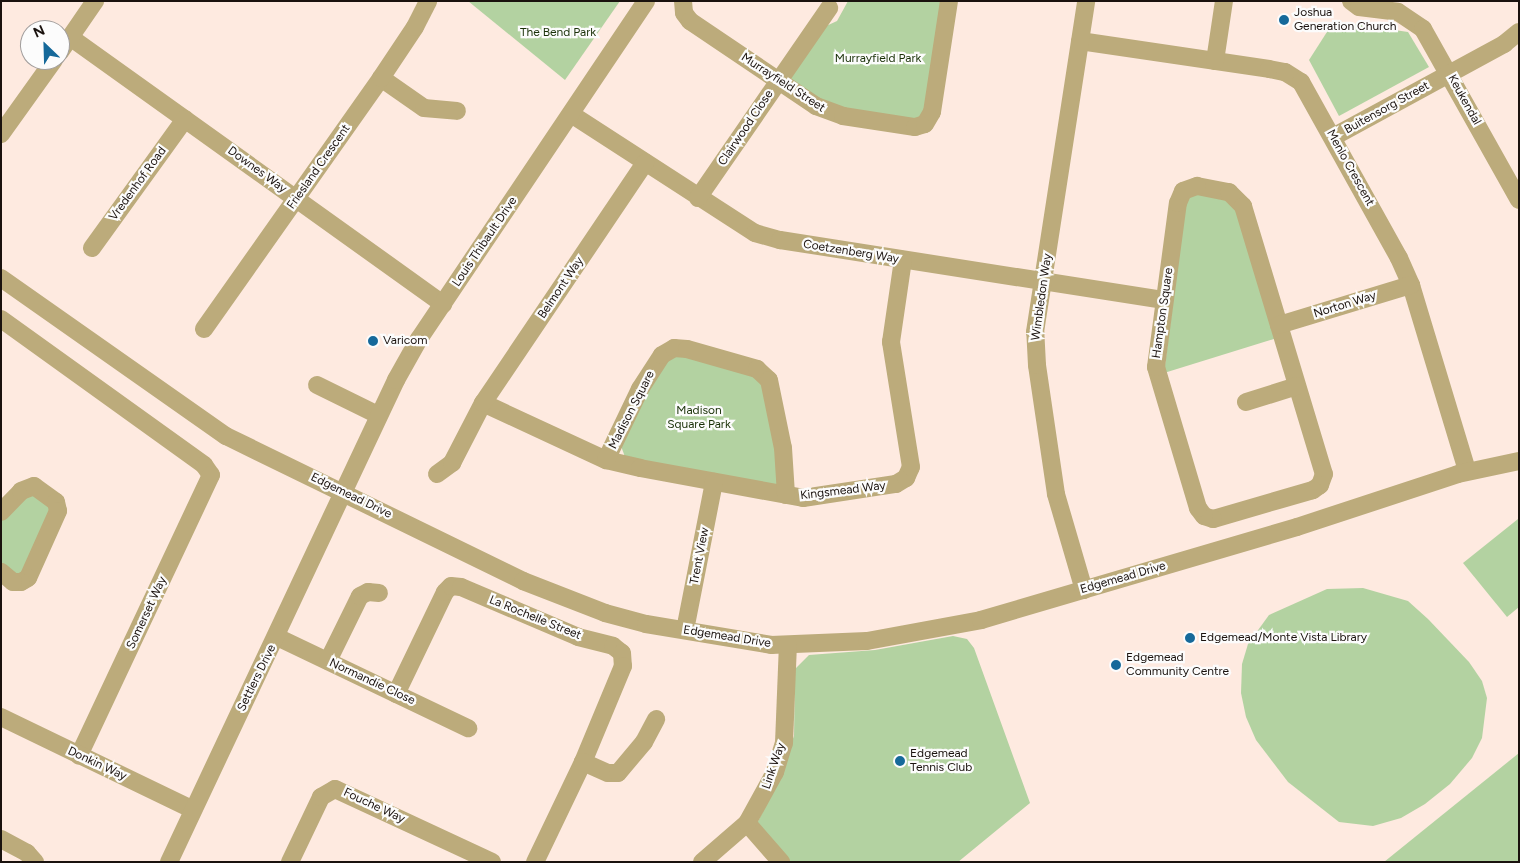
<!DOCTYPE html>
<style>
body{margin:0}
#map{position:relative;width:1520px;height:863px;overflow:hidden;background:#feeae0;font-family:Figtree,sans-serif}
div>[style]{position:absolute}
.green>*{inset:0;background:#b3d2a1}
.minor>*{height:18px;margin:-9px;padding:0 9px;transform-origin:9px;border-radius:9px;background:#bcab7b}
.dots>*{width:14px;height:14px;translate:-50% -50%;box-sizing:border-box;border:2px solid #fcfcfc;border-radius:50%}
span{translate:-50% -50%;white-space:nowrap;text-align:center;line-height:1.15;-webkit-text-stroke:4.5px #fcfcfc;paint-order:stroke}
.poi-label{font-size:12px;color:#1a120e}
.left{translate:0 -50%;text-align:left}
.park-label{font-size:12px;color:#1a3108}
.street-label{font-size:12px;color:#1a120e}
.frame{position:absolute;inset:0;border:2px solid #1a120e;pointer-events:none}
.north{position:absolute;left:20px;top:20px;width:50px;height:50px;box-sizing:border-box;background:#fcfcfc;border:1px solid #a29e9d;border-radius:50%;rotate:336deg;font-size:14px;font-weight:700;line-height:20px;text-align:center;color:#1a120e}
.north::after{content:'';display:block;margin:auto;width:18px;height:22px;background:#16699a;clip-path:polygon(50% 0,100% 100%,50% 72%,0 100%)}
</style>
<div id="map">
<div class="green">
<div style="clip-path:polygon(468px 1px,620px 1px,565px 80px)"></div>
<div style="clip-path:polygon(848px 1px,943px 1px,926px 111px,918px 120px,836px 108px,793px 83px,791px 78px,824px 27px,837px 21px)"></div>
<div style="clip-path:polygon(1334px 21px,1408px 32px,1429px 67px,1339px 116px,1309px 60px)"></div>
<div style="clip-path:polygon(1192px 193px,1225px 198px,1235px 204px,1277px 338px,1164px 373px,1186px 200px)"></div>
<div style="clip-path:polygon(677px 355px,762px 377px,781px 475px,777px 484px,774px 486px,625px 457px,621px 446px,662px 363px)"></div>
<div style="clip-path:polygon(31px 492px,53px 507px,29px 568px,18px 576px,1px 567px,1px 519px)"></div>
<div style="clip-path:polygon(1518px 519px,1519px 607px,1507px 617px,1463px 563px)"></div>
<div style="clip-path:polygon(1363px 588px,1408px 601px,1428px 619px,1469px 662px,1482px 681px,1487px 698px,1482px 738px,1472px 758px,1450px 784px,1425px 804px,1401px 818px,1373px 826px,1339px 822px,1288px 782px,1256px 740px,1246px 717px,1241px 693px,1242px 664px,1248px 644px,1269px 615px,1327px 589px)"></div>
<div style="clip-path:polygon(953px 636px,967px 639px,974px 648px,1030px 803px,958px 862px,787px 862px,756px 825px,776px 786px,794px 736px,795px 669px,809px 655px,875px 650px)"></div>
<div style="clip-path:polygon(1519px 753px,1519px 862px,1384px 862px)"></div>
</div>
<div class="minor">
<div style="left:683px;top:1px;width:12px;rotate:85deg"></div>
<div style="left:684px;top:13px;width:10px;rotate:53deg"></div>
<div style="left:690px;top:21px;width:152px;rotate:34deg"></div>
<div style="left:816px;top:106px;width:29px;rotate:20deg"></div>
<div style="left:843px;top:116px;width:73px;rotate:8.7deg"></div>
<div style="left:915px;top:127px;width:10px;rotate:-17deg"></div>
<div style="left:925px;top:124px;width:14px;rotate:-60deg"></div>
<div style="left:932px;top:112px;width:112px;rotate:-81.3deg"></div>
<div style="left:1351px;top:1px;width:10px;rotate:37deg"></div>
<div style="left:1359px;top:7px;width:39px;rotate:7deg"></div>
<div style="left:1398px;top:12px;width:30px;rotate:34deg"></div>
<div style="left:1423px;top:29px;width:196px;rotate:60.7deg"></div>
<div style="left:70px;top:37px;width:459px;rotate:35.6deg"></div>
<div style="left:1080px;top:41px;width:191px;rotate:8.4deg"></div>
<div style="left:1269px;top:69px;width:16px;rotate:11deg"></div>
<div style="left:1285px;top:72px;width:19px;rotate:32deg"></div>
<div style="left:1301px;top:82px;width:201px;rotate:60.9deg"></div>
<div style="left:1399px;top:258px;width:30px;rotate:66deg"></div>
<div style="left:1411px;top:285px;width:194px;rotate:73.2deg"></div>
<div style="left:60px;top:52px;width:62px;rotate:-55.5deg"></div>
<div style="left:1215px;top:61px;width:61px;rotate:-81.5deg"></div>
<div style="left:381px;top:78px;width:52px;rotate:34.9deg"></div>
<div style="left:424px;top:108px;width:33px;rotate:5deg"></div>
<div style="left:571px;top:114px;width:219px;rotate:32.9deg"></div>
<div style="left:755px;top:233px;width:26px;rotate:16deg"></div>
<div style="left:780px;top:240px;width:389px;rotate:8.9deg"></div>
<div style="left:1px;top:134px;width:91px;rotate:-54.4deg"></div>
<div style="left:1333px;top:137px;width:195px;rotate:-28.5deg"></div>
<div style="left:1504px;top:44px;width:19px;rotate:-39deg"></div>
<div style="left:1197px;top:186px;width:33px;rotate:11deg"></div>
<div style="left:1229px;top:192px;width:20px;rotate:45deg"></div>
<div style="left:1243px;top:206px;width:280px;rotate:73.2deg"></div>
<div style="left:1324px;top:474px;width:12px;rotate:110deg"></div>
<div style="left:1320px;top:485px;width:9px;rotate:144deg"></div>
<div style="left:1313px;top:490px;width:104px;rotate:163.8deg"></div>
<div style="left:1213px;top:519px;width:9px;rotate:-162deg"></div>
<div style="left:1204px;top:516px;width:10px;rotate:-127deg"></div>
<div style="left:1198px;top:508px;width:147px;rotate:-106.6deg"></div>
<div style="left:1156px;top:367px;width:165px;rotate:-82.4deg"></div>
<div style="left:1178px;top:203px;width:13px;rotate:-67deg"></div>
<div style="left:1183px;top:191px;width:15px;rotate:-20deg"></div>
<div style="left:698px;top:198px;width:231px;rotate:-55.4deg"></div>
<div style="left:92px;top:248px;width:159px;rotate:-54.2deg"></div>
<div style="left:1px;top:278px;width:275px;rotate:35.1deg"></div>
<div style="left:226px;top:436px;width:331px;rotate:26deg"></div>
<div style="left:523px;top:581px;width:88px;rotate:21.3deg"></div>
<div style="left:605px;top:613px;width:42px;rotate:15deg"></div>
<div style="left:646px;top:624px;width:127px;rotate:9.5deg"></div>
<div style="left:771px;top:645px;width:96px;rotate:-2.4deg"></div>
<div style="left:867px;top:641px;width:116px;rotate:-10.4deg"></div>
<div style="left:981px;top:620px;width:329px;rotate:-16.4deg"></div>
<div style="left:1297px;top:527px;width:169px;rotate:-18.2deg"></div>
<div style="left:1458px;top:474px;width:62px;rotate:-12deg"></div>
<div style="left:1px;top:319px;width:250px;rotate:35.7deg"></div>
<div style="left:204px;top:465px;width:12px;rotate:55deg"></div>
<div style="left:211px;top:475px;width:310px;rotate:115.2deg"></div>
<div style="left:1279px;top:325px;width:138px;rotate:-16.9deg"></div>
<div style="left:204px;top:329px;width:307px;rotate:-54.8deg"></div>
<div style="left:381px;top:78px;width:61px;rotate:-56.3deg"></div>
<div style="left:415px;top:27px;width:29px;rotate:-63deg"></div>
<div style="left:317px;top:385px;width:68px;rotate:26.2deg"></div>
<div style="left:1246px;top:402px;width:53px;rotate:-17.4deg"></div>
<div style="left:483px;top:403px;width:136px;rotate:24.9deg"></div>
<div style="left:606px;top:460px;width:35px;rotate:13deg"></div>
<div style="left:640px;top:468px;width:166px;rotate:10.4deg"></div>
<div style="left:803px;top:498px;width:94px;rotate:-8.6deg"></div>
<div style="left:896px;top:484px;width:12px;rotate:-31deg"></div>
<div style="left:906px;top:478px;width:12px;rotate:-66deg"></div>
<div style="left:911px;top:467px;width:127px;rotate:-99.1deg"></div>
<div style="left:891px;top:342px;width:83px;rotate:-81.7deg"></div>
<div style="left:606px;top:460px;width:79px;rotate:-64.4deg"></div>
<div style="left:640px;top:389px;width:40px;rotate:-57.1deg"></div>
<div style="left:662px;top:355px;width:14px;rotate:-30deg"></div>
<div style="left:674px;top:348px;width:13px;rotate:4deg"></div>
<div style="left:687px;top:349px;width:73px;rotate:15.9deg"></div>
<div style="left:757px;top:369px;width:16px;rotate:43deg"></div>
<div style="left:769px;top:380px;width:69px;rotate:78.4deg"></div>
<div style="left:783px;top:448px;width:47px;rotate:86.3deg"></div>
<div style="left:437px;top:474px;width:19px;rotate:-36deg"></div>
<div style="left:452px;top:463px;width:68px;rotate:-62.7deg"></div>
<div style="left:483px;top:403px;width:290px;rotate:-56deg"></div>
<div style="left:1px;top:512px;width:29px;rotate:-46deg"></div>
<div style="left:21px;top:491px;width:14px;rotate:-21deg"></div>
<div style="left:34px;top:486px;width:27px;rotate:36deg"></div>
<div style="left:56px;top:502px;width:9px;rotate:77deg"></div>
<div style="left:58px;top:511px;width:73px;rotate:114.1deg"></div>
<div style="left:28px;top:578px;width:8px;rotate:150deg"></div>
<div style="left:21px;top:582px;width:8px;rotate:180deg"></div>
<div style="left:13px;top:582px;width:16px;rotate:-140deg"></div>
<div style="left:1084px;top:590px;width:100px;rotate:-106.3deg"></div>
<div style="left:1056px;top:494px;width:130px;rotate:-98.4deg"></div>
<div style="left:1037px;top:365px;width:33px;rotate:-93deg"></div>
<div style="left:1035px;top:332px;width:335px;rotate:-81.2deg"></div>
<div style="left:685px;top:630px;width:151px;rotate:-78.9deg"></div>
<div style="left:277px;top:637px;width:212px;rotate:25.5deg"></div>
<div style="left:328px;top:661px;width:72px;rotate:-63.8deg"></div>
<div style="left:360px;top:596px;width:9px;rotate:-27deg"></div>
<div style="left:368px;top:592px;width:11px;rotate:5deg"></div>
<div style="left:396px;top:694px;width:113px;rotate:-64.3deg"></div>
<div style="left:445px;top:592px;width:8px;rotate:-45deg"></div>
<div style="left:451px;top:586px;width:10px;rotate:6deg"></div>
<div style="left:461px;top:587px;width:127px;rotate:23.1deg"></div>
<div style="left:578px;top:637px;width:36px;rotate:14deg"></div>
<div style="left:613px;top:646px;width:11px;rotate:38deg"></div>
<div style="left:622px;top:653px;width:13px;rotate:86deg"></div>
<div style="left:623px;top:666px;width:104px;rotate:112.6deg"></div>
<div style="left:583px;top:762px;width:111px;rotate:115.6deg"></div>
<div style="left:1px;top:717px;width:213px;rotate:25.8deg"></div>
<div style="left:583px;top:762px;width:27px;rotate:24deg"></div>
<div style="left:608px;top:773px;width:10px"></div>
<div style="left:618px;top:773px;width:40px;rotate:-50deg"></div>
<div style="left:644px;top:742px;width:26px;rotate:-62deg"></div>
<div style="left:747px;top:823px;width:52px;rotate:48.9deg"></div>
<div style="left:1px;top:839px;width:30px;rotate:28deg"></div>
<div style="left:27px;top:853px;width:12px;rotate:48deg"></div>
<div style="left:169px;top:862px;width:533px;rotate:-64.78deg"></div>
<div style="left:396px;top:380px;width:47px;rotate:-60.7deg"></div>
<div style="left:419px;top:339px;width:407px;rotate:-56.1deg"></div>
<div style="left:290px;top:862px;width:72px;rotate:-64.5deg"></div>
<div style="left:321px;top:797px;width:16px;rotate:-30deg"></div>
<div style="left:335px;top:789px;width:173px;rotate:24.9deg"></div>
<div style="left:702px;top:862px;width:60px;rotate:-40.9deg"></div>
<div style="left:747px;top:823px;width:58px;rotate:-61.2deg"></div>
<div style="left:775px;top:772px;width:30px;rotate:-73deg"></div>
<div style="left:784px;top:743px;width:98px;rotate:-87.7deg"></div>
</div>
<div class="dots">
<div style="left:1284px;top:20px;background:#16699a"></div>
<div style="left:373px;top:341px;background:#16699a"></div>
<div style="left:1190px;top:638px;background:#16699a"></div>
<div style="left:1116px;top:665px;background:#16699a"></div>
<div style="left:900px;top:761px;background:#16699a"></div>
</div>
<div class="poi-label">
<span class="left" style="left:1294px;top:20px">Joshua<br>Generation Church</span>
<span class="left" style="left:383px;top:341px">Varicom</span>
<span class="left" style="left:1200px;top:638px">Edgemead/Monte Vista Library</span>
<span class="left" style="left:1126px;top:665px">Edgemead<br>Community Centre</span>
<span class="left" style="left:910px;top:761px">Edgemead<br>Tennis Club</span>
</div>
<div class="park-label">
<span style="left:558px;top:33px">The Bend Park</span>
<span style="left:878px;top:59px">Murrayfield Park</span>
<span style="left:699px;top:418px">Madison<br>Square Park</span>
</div>
<div class="street-label">
<span style="left:783px;top:83px;rotate:33deg">Murrayfield Street</span>
<span style="left:1464px;top:100px;rotate:61deg">Keukendal</span>
<span style="left:1387px;top:108px;rotate:-29deg">Buitensorg Street</span>
<span style="left:746px;top:128px;rotate:-56deg">Clairwood Close</span>
<span style="left:319px;top:167px;rotate:-55deg">Friesland Crescent</span>
<span style="left:1350px;top:168px;rotate:61deg">Menlo Crescent</span>
<span style="left:257px;top:170px;rotate:36deg">Downes Way</span>
<span style="left:138px;top:184px;rotate:-54deg">Vredenhof Road</span>
<span style="left:485px;top:242px;rotate:-56deg">Louis Thibault Drive</span>
<span style="left:851px;top:252px;rotate:9deg">Coetzenberg Way</span>
<span style="left:561px;top:288px;rotate:-56deg">Belmont Way</span>
<span style="left:1042px;top:297px;rotate:-82deg">Wimbledon Way</span>
<span style="left:1345px;top:305px;rotate:-17deg">Norton Way</span>
<span style="left:1163px;top:313px;rotate:-82deg">Hampton Square</span>
<span style="left:632px;top:410px;rotate:-63deg">Madison Square</span>
<span style="left:843px;top:491px;rotate:-7deg">Kingsmead Way</span>
<span style="left:351px;top:496px;rotate:26deg">Edgemead Drive</span>
<span style="left:700px;top:556px;rotate:-79deg">Trent View</span>
<span style="left:1123px;top:578px;rotate:-16deg">Edgemead Drive</span>
<span style="left:147px;top:613px;rotate:-65deg">Somerset Way</span>
<span style="left:535px;top:618px;rotate:22deg">La Rochelle Street</span>
<span style="left:727px;top:637px;rotate:9deg">Edgemead Drive</span>
<span style="left:257px;top:678px;rotate:-64deg">Settlers Drive</span>
<span style="left:372px;top:682px;rotate:25deg">Normandie Close</span>
<span style="left:97px;top:764px;rotate:25deg">Donkin Way</span>
<span style="left:774px;top:766px;rotate:-71deg">Link Way</span>
<span style="left:374px;top:806px;rotate:25deg">Fouche Way</span>
</div>
<div class="frame"></div>
<div class="north">N</div>
</div>
